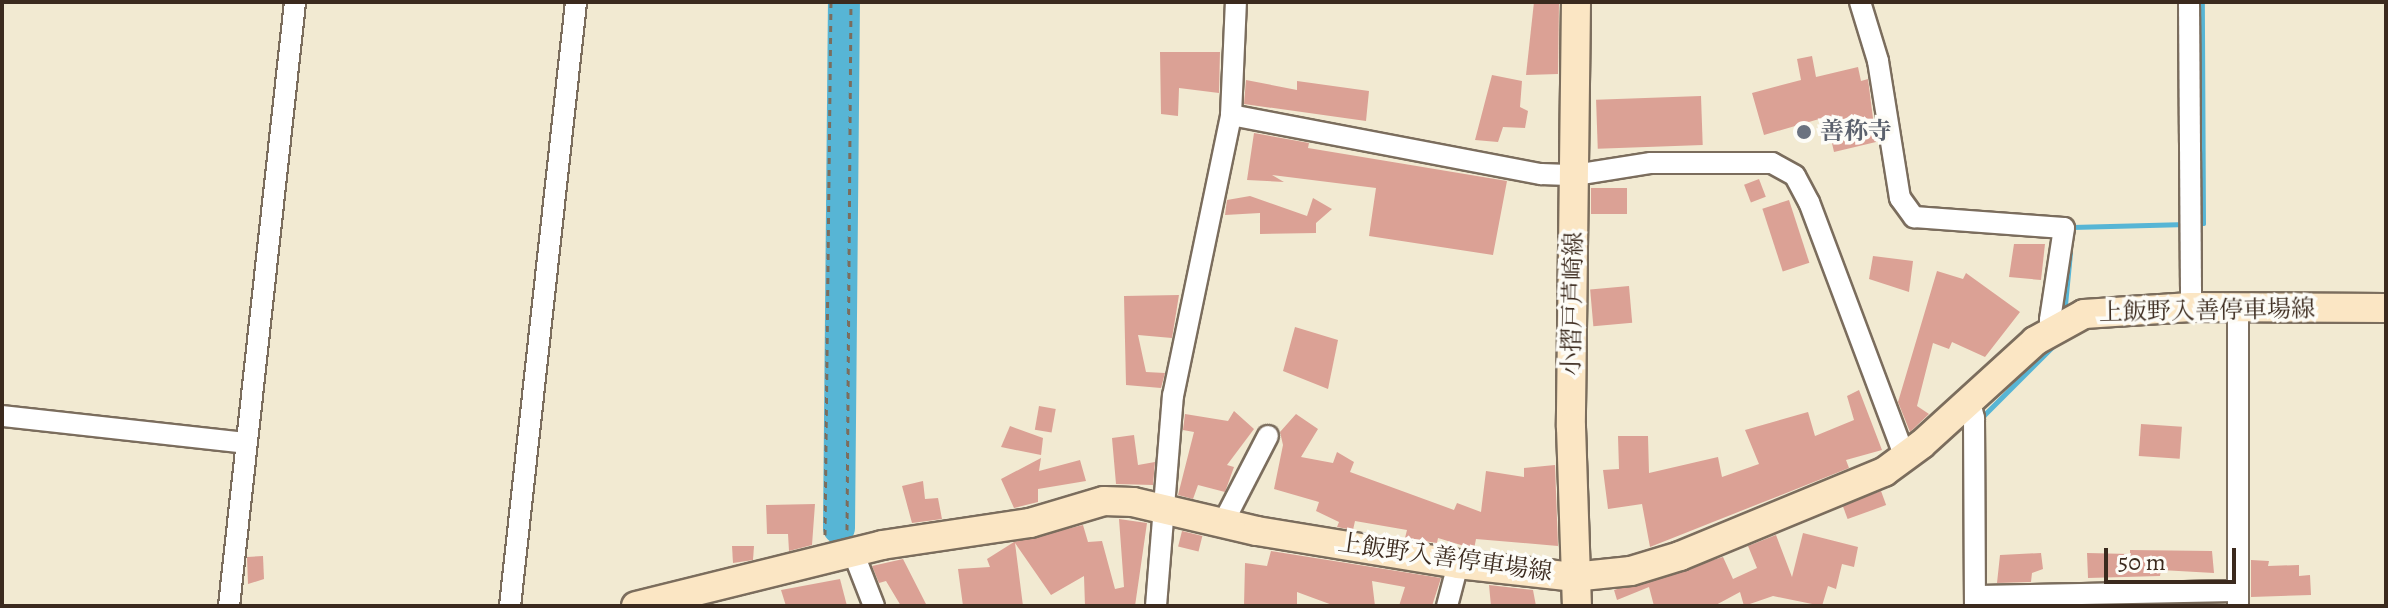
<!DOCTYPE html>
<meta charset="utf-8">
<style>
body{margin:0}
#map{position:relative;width:2388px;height:608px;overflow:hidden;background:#f2ead2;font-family:Alegreya,"Noto Serif JP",serif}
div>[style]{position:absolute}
.stream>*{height:5px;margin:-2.5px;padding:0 2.5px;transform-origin:2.5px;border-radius:2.5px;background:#57b5d5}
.river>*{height:32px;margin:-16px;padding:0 16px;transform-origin:16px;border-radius:16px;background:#57b5d5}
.building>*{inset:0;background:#dba195;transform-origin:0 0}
.path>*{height:3px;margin-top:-1.5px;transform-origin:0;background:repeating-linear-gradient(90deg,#7b6d5d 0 6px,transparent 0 12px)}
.roads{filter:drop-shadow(2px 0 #7b6d5d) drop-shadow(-2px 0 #7b6d5d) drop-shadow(0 2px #7b6d5d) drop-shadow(0 -2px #7b6d5d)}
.street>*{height:20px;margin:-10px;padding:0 10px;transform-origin:10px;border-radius:10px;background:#fff}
.secondary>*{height:28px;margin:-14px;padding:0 14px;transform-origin:14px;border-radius:14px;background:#fbe6c4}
.dots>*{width:22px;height:22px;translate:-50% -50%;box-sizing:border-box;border:4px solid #fdfcf7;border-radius:50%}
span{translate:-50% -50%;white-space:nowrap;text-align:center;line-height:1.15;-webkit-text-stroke:7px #fdfcf7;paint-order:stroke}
.worship-label{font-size:24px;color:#5b616d;font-weight:700}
.left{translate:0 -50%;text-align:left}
.street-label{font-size:24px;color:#3b2a1e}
.frame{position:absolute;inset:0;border:4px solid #3b2a1e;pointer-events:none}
.scale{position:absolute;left:2104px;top:548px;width:132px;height:36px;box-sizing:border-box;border:4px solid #3b2a1e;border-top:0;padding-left:10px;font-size:24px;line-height:28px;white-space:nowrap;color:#3b2a1e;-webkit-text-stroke:6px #fdfcf7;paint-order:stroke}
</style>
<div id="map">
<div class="stream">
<div style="left:2197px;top:223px;width:6px"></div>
<div style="left:2203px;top:223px;width:221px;rotate:-90.3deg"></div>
<div style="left:2072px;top:227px;width:115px;rotate:-1.5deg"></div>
<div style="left:2064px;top:315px;width:62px;rotate:-84.5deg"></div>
<div style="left:1982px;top:417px;width:109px;rotate:-45deg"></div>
</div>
<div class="river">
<div style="left:839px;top:528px;width:526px;rotate:-89.46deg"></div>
</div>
<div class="building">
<div style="clip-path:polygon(1534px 2px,1559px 2px,1558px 74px,1526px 75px)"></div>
<div style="clip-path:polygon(1160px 52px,1220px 52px,1219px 93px,1179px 88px,1178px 116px,1161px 114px)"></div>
<div style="clip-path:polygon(1812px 56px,1816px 77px,1858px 67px,1861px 81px,1868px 79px,1876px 142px,1834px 152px,1826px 117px,1764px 135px,1752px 93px,1801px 80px,1797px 59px)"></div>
<div style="clip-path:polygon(1492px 75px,1522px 81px,1520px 107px,1528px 111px,1525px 128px,1503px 127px,1498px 142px,1475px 140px)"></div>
<div style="clip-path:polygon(1246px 80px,1297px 90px,1297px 81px,1369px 91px,1366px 121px,1244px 104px)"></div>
<div style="left:1701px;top:96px;width:49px;height:105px;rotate:88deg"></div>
<div style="clip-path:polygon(1254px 133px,1309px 143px,1308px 148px,1507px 181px,1493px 255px,1369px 236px,1376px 188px,1272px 175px,1284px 182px,1247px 180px)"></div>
<div style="left:1759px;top:179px;width:19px;height:16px;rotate:69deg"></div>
<div style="left:1627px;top:188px;width:26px;height:36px;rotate:90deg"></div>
<div style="clip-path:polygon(1250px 196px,1307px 216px,1313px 198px,1332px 209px,1316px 223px,1316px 233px,1260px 234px,1260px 213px,1225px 215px,1227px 200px)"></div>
<div style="left:1789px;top:200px;width:66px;height:28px;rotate:72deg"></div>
<div style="clip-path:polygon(2014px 244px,2045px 244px,2041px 280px,2009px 277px)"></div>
<div style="clip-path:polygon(1873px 256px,1913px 261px,1909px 292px,1869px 279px)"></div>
<div style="clip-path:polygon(1937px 271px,1963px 279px,1966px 273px,2020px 312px,1985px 357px,1952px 342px,1949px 349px,1933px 343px,1917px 406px,1929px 414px,1910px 432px,1898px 402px)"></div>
<div style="left:1629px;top:286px;width:37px;height:39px;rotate:85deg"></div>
<div style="clip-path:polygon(1179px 295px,1172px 338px,1138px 335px,1146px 372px,1165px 373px,1161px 388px,1126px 385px,1124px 296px)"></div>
<div style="clip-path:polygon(1295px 327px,1338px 340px,1328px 389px,1283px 371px)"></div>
<div style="clip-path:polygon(1859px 390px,1882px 450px,1846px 460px,1849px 468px,1650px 547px,1642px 504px,1608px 509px,1603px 470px,1619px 469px,1618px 436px,1648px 436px,1649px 473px,1718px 457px,1722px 477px,1759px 464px,1745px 430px,1808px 412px,1815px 436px,1854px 420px,1847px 396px)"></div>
<div style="left:1039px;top:406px;width:17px;height:24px;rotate:10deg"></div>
<div style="clip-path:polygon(1234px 411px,1254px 429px,1227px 465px,1234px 467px,1225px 492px,1198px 485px,1193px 499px,1178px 495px,1194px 432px,1183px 430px,1185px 414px,1228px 421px)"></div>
<div style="clip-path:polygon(1296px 414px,1318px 429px,1301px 457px,1333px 463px,1337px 452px,1354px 462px,1350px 472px,1454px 510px,1457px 503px,1481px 512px,1486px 471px,1524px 477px,1524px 468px,1555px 465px,1558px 546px,1476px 539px,1474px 549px,1438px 538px,1437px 543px,1405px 538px,1407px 530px,1355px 521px,1353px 530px,1337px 527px,1339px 522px,1316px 511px,1319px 502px,1274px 489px,1283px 445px,1280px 432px)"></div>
<div style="left:2141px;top:424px;width:41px;height:32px;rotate:4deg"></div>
<div style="clip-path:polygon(1010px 426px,1043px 438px,1041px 455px,1001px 447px)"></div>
<div style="clip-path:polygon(1134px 435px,1138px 465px,1155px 462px,1153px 485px,1116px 484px,1112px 438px)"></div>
<div style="clip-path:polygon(1041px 458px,1039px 471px,1080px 460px,1086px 481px,1038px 489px,1038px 502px,1014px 508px,1001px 479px)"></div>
<div style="clip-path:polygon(923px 481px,925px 499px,938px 498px,942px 519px,912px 523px,902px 486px)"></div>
<div style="left:1881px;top:491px;width:15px;height:41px;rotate:70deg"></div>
<div style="clip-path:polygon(815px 504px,812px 545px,789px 551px,788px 534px,767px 534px,766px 505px)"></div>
<div style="clip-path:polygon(1119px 519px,1147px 523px,1135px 606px,1085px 606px,1084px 576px,1051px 595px,1015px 543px,1023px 606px,963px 606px,958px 569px,990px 567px,987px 559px,1014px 542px,1083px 525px,1088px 542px,1102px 541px,1115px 589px,1124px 587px)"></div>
<div style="left:1182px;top:531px;width:21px;height:16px;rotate:14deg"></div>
<div style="clip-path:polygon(1803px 533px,1858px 547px,1854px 567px,1842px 564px,1836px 589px,1828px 586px,1822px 606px,1773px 596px,1744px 606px,1740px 592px,1714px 606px,1654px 606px,1649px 587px,1617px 600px,1614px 590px,1723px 557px,1733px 579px,1757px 568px,1748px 546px,1776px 535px,1792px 577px)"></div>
<div style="clip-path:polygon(732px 546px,754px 546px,753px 560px,733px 563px)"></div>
<div style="clip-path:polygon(2130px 550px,2212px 551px,2214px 573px,2161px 570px,2160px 576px,2088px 578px,2087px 553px,2130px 554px)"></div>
<div style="clip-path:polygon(1271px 551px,1441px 578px,1432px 606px,1399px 606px,1405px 587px,1372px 581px,1375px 606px,1335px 606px,1297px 592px,1297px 606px,1244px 606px,1245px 563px,1267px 566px)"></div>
<div style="clip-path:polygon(2041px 553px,2043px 569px,2032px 573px,2031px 582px,1997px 583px,2000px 555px)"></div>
<div style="clip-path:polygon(263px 556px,264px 579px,248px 584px,247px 557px)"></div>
<div style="clip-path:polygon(903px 559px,927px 606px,901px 606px,886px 581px,879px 583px,872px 566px)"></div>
<div style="clip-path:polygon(2251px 560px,2269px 561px,2268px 566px,2299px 565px,2299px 576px,2310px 575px,2311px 595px,2251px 597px)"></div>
<div style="clip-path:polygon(840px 579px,847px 606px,786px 606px,781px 590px)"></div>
<div style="clip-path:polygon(1489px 585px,1533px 590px,1536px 606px,1491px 606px)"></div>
</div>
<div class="path">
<div style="left:847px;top:530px;width:528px;rotate:-89.57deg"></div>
<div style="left:825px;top:535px;width:533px;rotate:-89.36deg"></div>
</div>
<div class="roads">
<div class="street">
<div style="left:1860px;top:2px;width:62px;rotate:73deg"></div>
<div style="left:1878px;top:61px;width:139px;rotate:80.9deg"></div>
<div style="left:1900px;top:198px;width:24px;rotate:54deg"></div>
<div style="left:1914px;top:217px;width:150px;rotate:4.2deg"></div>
<div style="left:2064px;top:228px;width:93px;rotate:98.7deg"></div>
<div style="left:2050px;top:320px;width:9px;rotate:58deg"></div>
<div style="left:2189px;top:2px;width:305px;rotate:89.6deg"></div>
<div style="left:1231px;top:115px;width:316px;rotate:10.8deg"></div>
<div style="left:1541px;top:174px;width:34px;rotate:2deg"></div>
<div style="left:1575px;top:175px;width:77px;rotate:-9deg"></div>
<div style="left:1651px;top:163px;width:121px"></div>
<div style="left:1772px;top:163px;width:26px;rotate:29deg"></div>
<div style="left:1795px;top:176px;width:30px;rotate:62deg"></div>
<div style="left:1809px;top:202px;width:272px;rotate:69.4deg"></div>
<div style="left:1969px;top:399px;width:20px;rotate:75deg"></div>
<div style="left:1974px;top:418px;width:188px;rotate:89.7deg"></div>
<div style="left:2px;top:416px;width:244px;rotate:6.3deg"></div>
<div style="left:1223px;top:523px;width:98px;rotate:-62.7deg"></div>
<div style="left:853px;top:552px;width:58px;rotate:68.7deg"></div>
<div style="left:1976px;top:596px;width:262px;rotate:-1.1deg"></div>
<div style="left:229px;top:606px;width:608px;rotate:-83.76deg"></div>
<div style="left:510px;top:606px;width:608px;rotate:-83.76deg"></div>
<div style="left:1156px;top:606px;width:211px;rotate:-85.4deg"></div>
<div style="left:1173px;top:396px;width:287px;rotate:-78.3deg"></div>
<div style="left:1231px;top:115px;width:113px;rotate:-87.5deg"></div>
<div style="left:1447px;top:606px;width:43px;rotate:-75.3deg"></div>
<div style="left:2238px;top:606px;width:295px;rotate:-90deg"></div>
</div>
<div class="secondary">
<div style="left:1576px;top:2px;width:425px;rotate:90.7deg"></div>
<div style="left:1571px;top:427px;width:179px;rotate:88.1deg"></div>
<div style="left:636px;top:606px;width:253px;rotate:-13.9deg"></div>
<div style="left:882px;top:545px;width:150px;rotate:-8.5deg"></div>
<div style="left:1030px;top:523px;width:77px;rotate:-16.6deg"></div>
<div style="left:1104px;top:501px;width:29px;rotate:2deg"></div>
<div style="left:1133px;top:502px;width:127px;rotate:13.2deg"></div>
<div style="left:1257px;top:531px;width:204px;rotate:9.3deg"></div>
<div style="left:1458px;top:564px;width:116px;rotate:6.4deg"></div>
<div style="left:1573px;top:577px;width:58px;rotate:-5.9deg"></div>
<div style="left:1631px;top:571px;width:51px;rotate:-17deg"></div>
<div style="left:1680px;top:556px;width:221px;rotate:-22.4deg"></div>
<div style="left:1884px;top:472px;width:47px;rotate:-36.4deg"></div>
<div style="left:1922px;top:444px;width:153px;rotate:-42.3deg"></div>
<div style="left:2035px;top:341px;width:56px;rotate:-28.9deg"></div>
<div style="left:2084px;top:314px;width:107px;rotate:-3.7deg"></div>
<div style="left:2191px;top:307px;width:195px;rotate:0.3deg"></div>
</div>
</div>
<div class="dots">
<div style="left:1804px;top:132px;background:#6b7280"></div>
</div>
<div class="worship-label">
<span class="left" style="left:1820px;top:132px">善称寺</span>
</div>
<div class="street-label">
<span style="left:1573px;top:304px;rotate:-89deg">小摺戸芦崎線</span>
<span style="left:2207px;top:311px;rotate:-1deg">上飯野入善停車場線</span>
<span style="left:1445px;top:558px;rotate:8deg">上飯野入善停車場線</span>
</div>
<div class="frame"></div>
<div class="scale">50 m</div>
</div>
